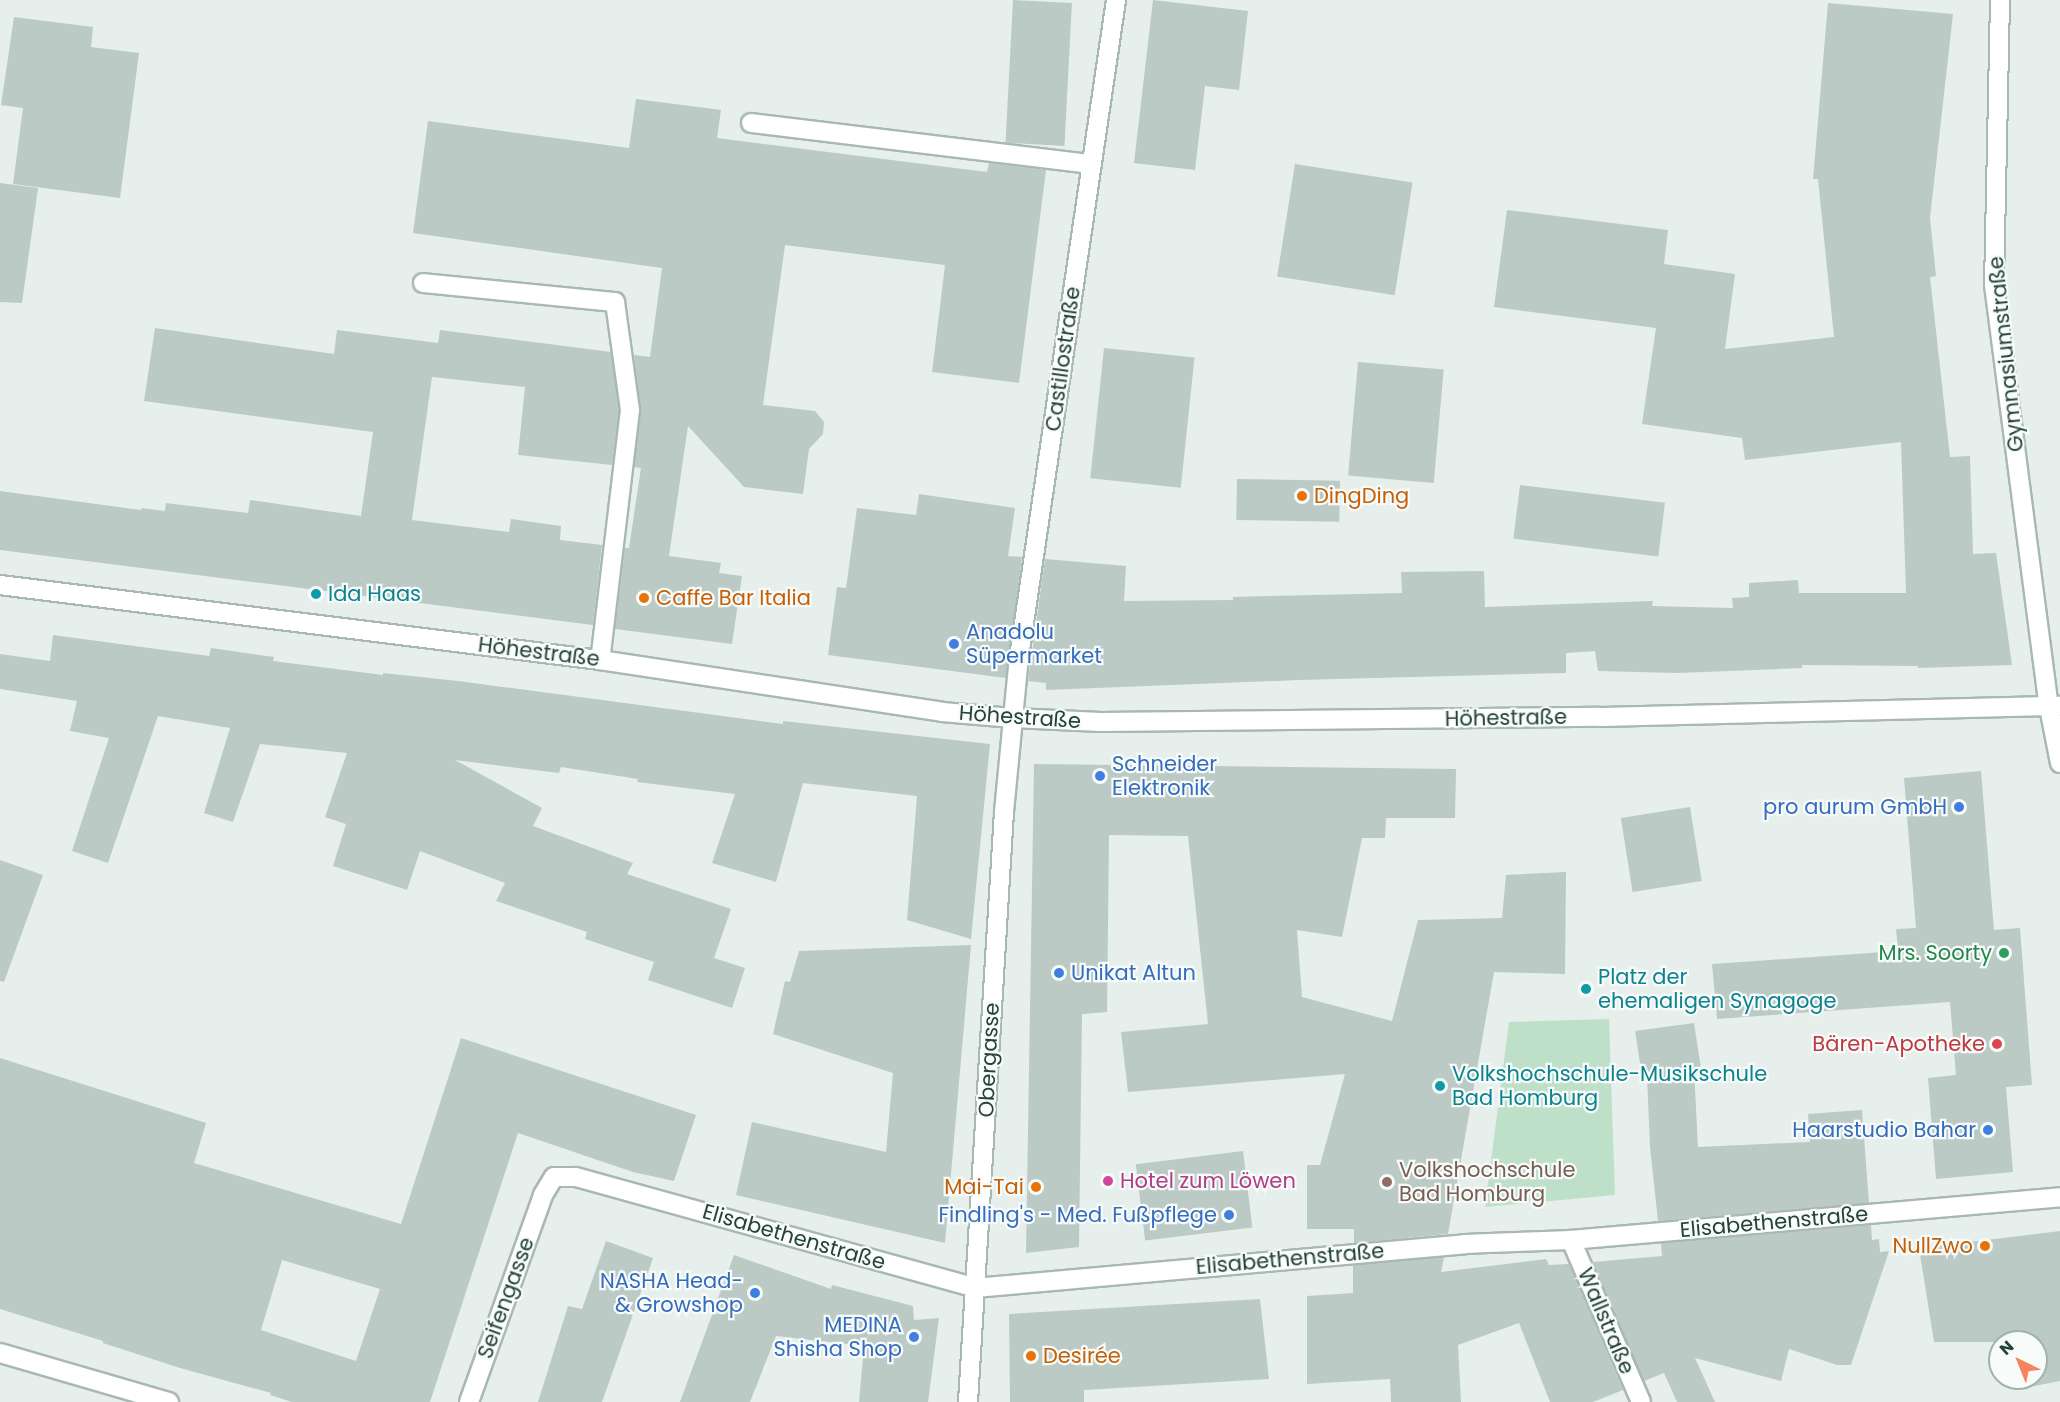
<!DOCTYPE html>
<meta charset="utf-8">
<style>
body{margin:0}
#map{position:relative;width:2060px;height:1402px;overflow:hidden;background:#e6efeb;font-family:Poppins,sans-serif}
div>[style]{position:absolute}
.green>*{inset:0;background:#bfe0c8}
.building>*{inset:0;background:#bbcac4;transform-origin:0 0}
.roads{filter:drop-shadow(2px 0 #a8b8b2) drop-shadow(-2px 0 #a8b8b2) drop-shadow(0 2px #a8b8b2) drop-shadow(0 -2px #a8b8b2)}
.lane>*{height:18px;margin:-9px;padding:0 9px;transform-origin:9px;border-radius:9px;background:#fff}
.street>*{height:18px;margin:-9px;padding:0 9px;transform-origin:9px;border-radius:9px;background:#fff}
.dots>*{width:16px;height:16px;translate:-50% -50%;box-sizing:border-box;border:3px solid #f7fbf9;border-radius:50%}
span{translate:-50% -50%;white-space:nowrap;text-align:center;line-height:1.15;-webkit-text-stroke:4.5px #f7fbf9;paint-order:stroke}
.street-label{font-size:21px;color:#24423a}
.food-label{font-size:21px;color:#c56008}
.left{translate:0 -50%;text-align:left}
.right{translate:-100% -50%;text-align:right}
.culture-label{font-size:21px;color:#0d838f}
.shop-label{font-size:21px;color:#366cbe}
.leisure-label{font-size:21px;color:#27864d}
.health-label{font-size:21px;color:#be3a42}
.education-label{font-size:21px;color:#785e54}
.hotel-label{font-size:21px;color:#b23c85}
.north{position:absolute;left:1988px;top:1330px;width:60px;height:60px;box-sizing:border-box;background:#f7fbf9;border:2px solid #a3b1ad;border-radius:50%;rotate:317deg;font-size:16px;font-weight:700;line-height:24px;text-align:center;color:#24423a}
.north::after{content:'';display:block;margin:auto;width:21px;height:27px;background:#f4845f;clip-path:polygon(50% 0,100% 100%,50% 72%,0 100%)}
</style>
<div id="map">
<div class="green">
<div style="clip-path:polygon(1609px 1019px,1615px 1195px,1485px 1207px,1509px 1022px)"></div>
</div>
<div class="building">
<div style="left:1013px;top:0;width:59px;height:143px;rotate:3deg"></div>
<div style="clip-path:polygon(1153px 0,1248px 11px,1239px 90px,1205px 86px,1195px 170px,1134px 163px)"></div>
<div style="clip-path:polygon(1828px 3px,1953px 14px,1930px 218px,1936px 276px,1930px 277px,1950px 457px,1970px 456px,1973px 554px,1996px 553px,2012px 665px,1918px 668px,1918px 666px,1802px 665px,1802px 668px,1678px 673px,1598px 671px,1595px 651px,1566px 653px,1566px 673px,1299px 680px,1046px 690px,1046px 683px,1028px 681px,1045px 559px,1126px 566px,1124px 601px,1233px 600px,1233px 597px,1402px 593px,1401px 572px,1484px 571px,1485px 607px,1653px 601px,1652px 606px,1733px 608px,1732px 598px,1749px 597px,1749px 583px,1798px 580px,1799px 593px,1906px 593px,1901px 442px,1745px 460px,1742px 438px,1642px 424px,1656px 328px,1494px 307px,1507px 210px,1668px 230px,1664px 264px,1735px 274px,1725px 349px,1834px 337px,1818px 179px,1813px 179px)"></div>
<div style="clip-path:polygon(14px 17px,93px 27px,91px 47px,139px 53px,120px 198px,13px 184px,23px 108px,1px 105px)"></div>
<div style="clip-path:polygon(636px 99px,721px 110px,717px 138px,987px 172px,989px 163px,1046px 170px,1019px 383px,932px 372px,945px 265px,785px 245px,763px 405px,815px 411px,824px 422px,823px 434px,809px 449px,803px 494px,744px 487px,688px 426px,669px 556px,721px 563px,719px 573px,742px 576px,732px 644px,615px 629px,625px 548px,629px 548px,641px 468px,634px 467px,641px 411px,634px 355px,650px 357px,662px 268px,413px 233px,428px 121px,629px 148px)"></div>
<div style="left:1295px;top:164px;width:119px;height:114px;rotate:9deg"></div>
<div style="clip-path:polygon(0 183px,38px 188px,22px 303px,0 302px)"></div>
<div style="clip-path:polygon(155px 328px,334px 354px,337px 330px,438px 343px,440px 330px,611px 352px,619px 410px,612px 465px,518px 455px,525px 387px,432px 377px,412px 520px,509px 532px,511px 519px,561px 526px,560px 540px,602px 545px,593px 625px,0 550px,0 491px,141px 510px,142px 508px,165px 511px,166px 503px,248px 513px,250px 500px,361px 516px,373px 432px,144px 401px)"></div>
<div style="left:1104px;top:348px;width:91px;height:131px;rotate:6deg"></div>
<div style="left:1358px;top:362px;width:86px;height:114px;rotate:5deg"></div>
<div style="left:1237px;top:479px;width:103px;height:41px;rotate:1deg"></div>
<div style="left:1520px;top:485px;width:146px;height:54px;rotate:7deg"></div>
<div style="clip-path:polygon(919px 494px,1015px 508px,1008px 556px,1022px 557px,1006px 678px,828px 655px,837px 587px,846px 588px,857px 508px,916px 515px)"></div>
<div style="clip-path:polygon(53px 635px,209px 656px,211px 648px,274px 657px,273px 661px,383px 675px,383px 673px,458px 681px,783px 724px,783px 721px,990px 744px,971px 939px,907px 920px,917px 796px,803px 783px,776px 882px,712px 863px,735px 794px,637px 782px,638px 779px,561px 767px,559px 773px,455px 760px,542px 808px,533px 826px,633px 863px,627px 874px,731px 909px,714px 958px,745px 968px,732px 1008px,648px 980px,654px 962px,585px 939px,587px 932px,496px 901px,505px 883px,420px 851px,407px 890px,333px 866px,346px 824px,325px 817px,347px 753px,260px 744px,233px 822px,204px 813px,230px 728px,158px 716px,108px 863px,72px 851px,109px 738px,70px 731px,77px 701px,0 689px,0 654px,50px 661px)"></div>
<div style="clip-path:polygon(1034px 764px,1456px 769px,1455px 818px,1386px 818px,1385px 838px,1362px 838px,1342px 937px,1297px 930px,1302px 997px,1392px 1021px,1418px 920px,1502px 918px,1506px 875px,1566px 872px,1565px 974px,1494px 972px,1448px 1234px,1354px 1243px,1354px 1229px,1307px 1229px,1307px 1165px,1320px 1165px,1345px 1074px,1128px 1092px,1121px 1032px,1208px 1024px,1188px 836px,1109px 835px,1107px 1012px,1082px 1014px,1079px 1247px,1026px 1253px)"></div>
<div style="clip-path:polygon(1981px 771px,1994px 930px,2020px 928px,2032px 1085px,2006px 1087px,2013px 1172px,1936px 1179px,1928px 1078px,1956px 1075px,1950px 1002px,1717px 1019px,1712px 964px,1898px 951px,1896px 929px,1916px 928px,1904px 778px)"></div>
<div style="left:1690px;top:807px;width:75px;height:70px;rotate:81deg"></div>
<div style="clip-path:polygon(0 860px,43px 875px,4px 982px,0 981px)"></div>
<div style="clip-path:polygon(971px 945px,945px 1243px,736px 1195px,752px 1122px,886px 1152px,893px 1073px,773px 1034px,785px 981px,790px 982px,799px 951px)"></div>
<div style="clip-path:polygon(1694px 1023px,1701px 1068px,1694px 1069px,1698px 1147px,1810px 1142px,1808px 1114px,1862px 1110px,1869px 1203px,1658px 1221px,1650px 1147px,1647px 1075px,1642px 1076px,1635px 1031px)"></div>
<div style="clip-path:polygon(evenodd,461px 1038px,696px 1115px,674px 1181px,633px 1172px,518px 1133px,430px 1402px,292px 1402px,270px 1395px,271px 1393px,180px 1368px,103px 1343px,103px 1341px,0 1309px,0 1058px,206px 1123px,194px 1163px,401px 1224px,461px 1038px,282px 1260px,380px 1289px,356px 1361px,261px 1330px,282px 1260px)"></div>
<div style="left:1243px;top:1151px;width:77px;height:108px;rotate:83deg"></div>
<div style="clip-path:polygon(1871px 1225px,1872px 1240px,1879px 1239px,1880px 1252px,1889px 1251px,1851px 1365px,1837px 1365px,1789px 1349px,1781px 1381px,1695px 1358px,1715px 1402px,1677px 1402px,1664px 1373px,1644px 1381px,1593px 1262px,1662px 1256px,1661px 1243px)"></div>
<div style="clip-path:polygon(2060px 1231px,2060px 1381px,2015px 1390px,2012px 1378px,2036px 1378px,2036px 1342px,1934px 1342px,1919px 1248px)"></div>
<div style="clip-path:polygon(606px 1241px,653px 1258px,602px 1402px,538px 1402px,568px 1306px,582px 1309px)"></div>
<div style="clip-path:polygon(734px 1255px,831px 1289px,832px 1285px,913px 1306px,914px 1320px,939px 1318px,928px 1402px,859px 1402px,864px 1346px,776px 1336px,750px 1402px,680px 1402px)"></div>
<div style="clip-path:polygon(1444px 1257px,1441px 1272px,1546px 1259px,1549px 1265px,1569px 1264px,1623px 1390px,1593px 1402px,1550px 1402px,1519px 1323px,1458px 1345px,1461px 1402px,1391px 1402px,1390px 1379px,1307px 1384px,1307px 1296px,1353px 1293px,1353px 1265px)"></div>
<div style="clip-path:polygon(1260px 1299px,1269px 1379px,1084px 1390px,1084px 1402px,1010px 1402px,1009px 1314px)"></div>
</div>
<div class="roads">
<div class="lane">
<div style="left:751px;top:123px;width:342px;rotate:6.9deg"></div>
<div style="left:423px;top:283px;width:193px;rotate:5.7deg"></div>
<div style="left:615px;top:302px;width:109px;rotate:82.1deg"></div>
<div style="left:630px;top:410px;width:252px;rotate:96.8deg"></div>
</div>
<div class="street">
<div style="left:2000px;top:0;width:285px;rotate:91.2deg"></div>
<div style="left:1994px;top:285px;width:426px;rotate:82.6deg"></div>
<div style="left:2049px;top:707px;width:57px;rotate:78.9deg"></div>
<div style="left:0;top:585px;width:605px;rotate:7.13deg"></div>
<div style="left:600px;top:660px;width:346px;rotate:8.6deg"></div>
<div style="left:942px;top:712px;width:71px;rotate:4.8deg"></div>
<div style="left:1013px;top:718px;width:88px;rotate:2.6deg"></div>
<div style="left:1101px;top:722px;width:498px;rotate:-0.6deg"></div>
<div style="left:1599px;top:717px;width:461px;rotate:-1.4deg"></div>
<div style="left:1571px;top:1240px;width:176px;rotate:66.6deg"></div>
<div style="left:0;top:1353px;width:176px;rotate:16.2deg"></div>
<div style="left:469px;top:1402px;width:220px;rotate:-70.3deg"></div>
<div style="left:543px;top:1195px;width:21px;rotate:-59deg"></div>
<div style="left:554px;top:1177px;width:22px"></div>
<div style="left:576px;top:1177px;width:414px;rotate:15.5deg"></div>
<div style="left:975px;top:1288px;width:492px;rotate:-5.1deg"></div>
<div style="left:1465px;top:1244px;width:106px;rotate:-2.2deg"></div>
<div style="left:1571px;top:1240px;width:491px;rotate:-5deg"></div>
<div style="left:968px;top:1402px;width:591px;rotate:-86.51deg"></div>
<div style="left:1004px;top:812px;width:156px;rotate:-84.5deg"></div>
<div style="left:1019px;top:657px;width:664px;rotate:-81.6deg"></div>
</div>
</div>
<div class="dots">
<div style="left:1302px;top:496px;background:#e8710a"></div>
<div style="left:316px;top:594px;background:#0f9aa8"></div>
<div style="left:644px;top:598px;background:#e8710a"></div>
<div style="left:954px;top:644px;background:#3f7fe0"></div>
<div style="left:1100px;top:776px;background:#3f7fe0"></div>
<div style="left:1959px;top:807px;background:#3f7fe0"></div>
<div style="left:2004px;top:953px;background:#2e9e5b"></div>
<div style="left:1059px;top:973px;background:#3f7fe0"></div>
<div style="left:1586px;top:989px;background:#0f9aa8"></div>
<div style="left:1997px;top:1044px;background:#e0444e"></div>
<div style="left:1440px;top:1086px;background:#0f9aa8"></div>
<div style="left:1988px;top:1130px;background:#3f7fe0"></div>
<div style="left:1108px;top:1181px;background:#d1479c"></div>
<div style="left:1387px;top:1182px;background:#8d6e63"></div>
<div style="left:1036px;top:1187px;background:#e8710a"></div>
<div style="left:1229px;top:1215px;background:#3f7fe0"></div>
<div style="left:1985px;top:1246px;background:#e8710a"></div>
<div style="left:755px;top:1293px;background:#3f7fe0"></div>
<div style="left:914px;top:1337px;background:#3f7fe0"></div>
<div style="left:1031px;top:1356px;background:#e8710a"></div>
</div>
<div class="street-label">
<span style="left:2006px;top:354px;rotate:-96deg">Gymnasiumstraße</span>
<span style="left:1063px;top:359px;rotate:-82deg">Castillostraße</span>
<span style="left:539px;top:652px;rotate:7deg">Höhestraße</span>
<span style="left:1020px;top:717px;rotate:4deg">Höhestraße</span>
<span style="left:1506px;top:718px;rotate:-1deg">Höhestraße</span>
<span style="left:989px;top:1060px;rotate:-87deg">Obergasse</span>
<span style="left:1774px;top:1222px;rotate:-5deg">Elisabethenstraße</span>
<span style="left:794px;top:1237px;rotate:16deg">Elisabethenstraße</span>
<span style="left:1290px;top:1259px;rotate:-5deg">Elisabethenstraße</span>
<span style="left:506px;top:1298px;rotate:-70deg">Seifengasse</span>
<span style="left:1606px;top:1321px;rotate:67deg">Wallstraße</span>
</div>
<div class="food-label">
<span class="left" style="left:1314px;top:496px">DingDing</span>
<span class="left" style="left:656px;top:598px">Caffe Bar Italia</span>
<span class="right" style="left:1024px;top:1187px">Mai-Tai</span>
<span class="right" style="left:1973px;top:1246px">NullZwo</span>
<span class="left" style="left:1043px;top:1356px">Desirée</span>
</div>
<div class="culture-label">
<span class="left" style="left:328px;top:594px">Ida Haas</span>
<span class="left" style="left:1598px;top:989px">Platz der<br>ehemaligen Synagoge</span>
<span class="left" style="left:1452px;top:1086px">Volkshochschule-Musikschule<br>Bad Homburg</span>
</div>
<div class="shop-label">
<span class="left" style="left:966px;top:644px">Anadolu<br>Süpermarket</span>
<span class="left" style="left:1112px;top:776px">Schneider<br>Elektronik</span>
<span class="right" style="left:1947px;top:807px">pro aurum GmbH</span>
<span class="left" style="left:1071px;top:973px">Unikat Altun</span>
<span class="right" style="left:1976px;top:1130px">Haarstudio Bahar</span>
<span class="right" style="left:1217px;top:1215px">Findling's - Med. Fußpflege</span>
<span class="right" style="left:743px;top:1293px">NASHA Head-<br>&amp; Growshop</span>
<span class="right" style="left:902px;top:1337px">MEDINA<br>Shisha Shop</span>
</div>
<div class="leisure-label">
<span class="right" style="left:1992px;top:953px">Mrs. Soorty</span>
</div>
<div class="health-label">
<span class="right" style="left:1985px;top:1044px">Bären-Apotheke</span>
</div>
<div class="education-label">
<span class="left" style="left:1399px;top:1182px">Volkshochschule<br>Bad Homburg</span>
</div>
<div class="hotel-label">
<span class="left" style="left:1120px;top:1181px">Hotel zum Löwen</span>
</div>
<div class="north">N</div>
</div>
